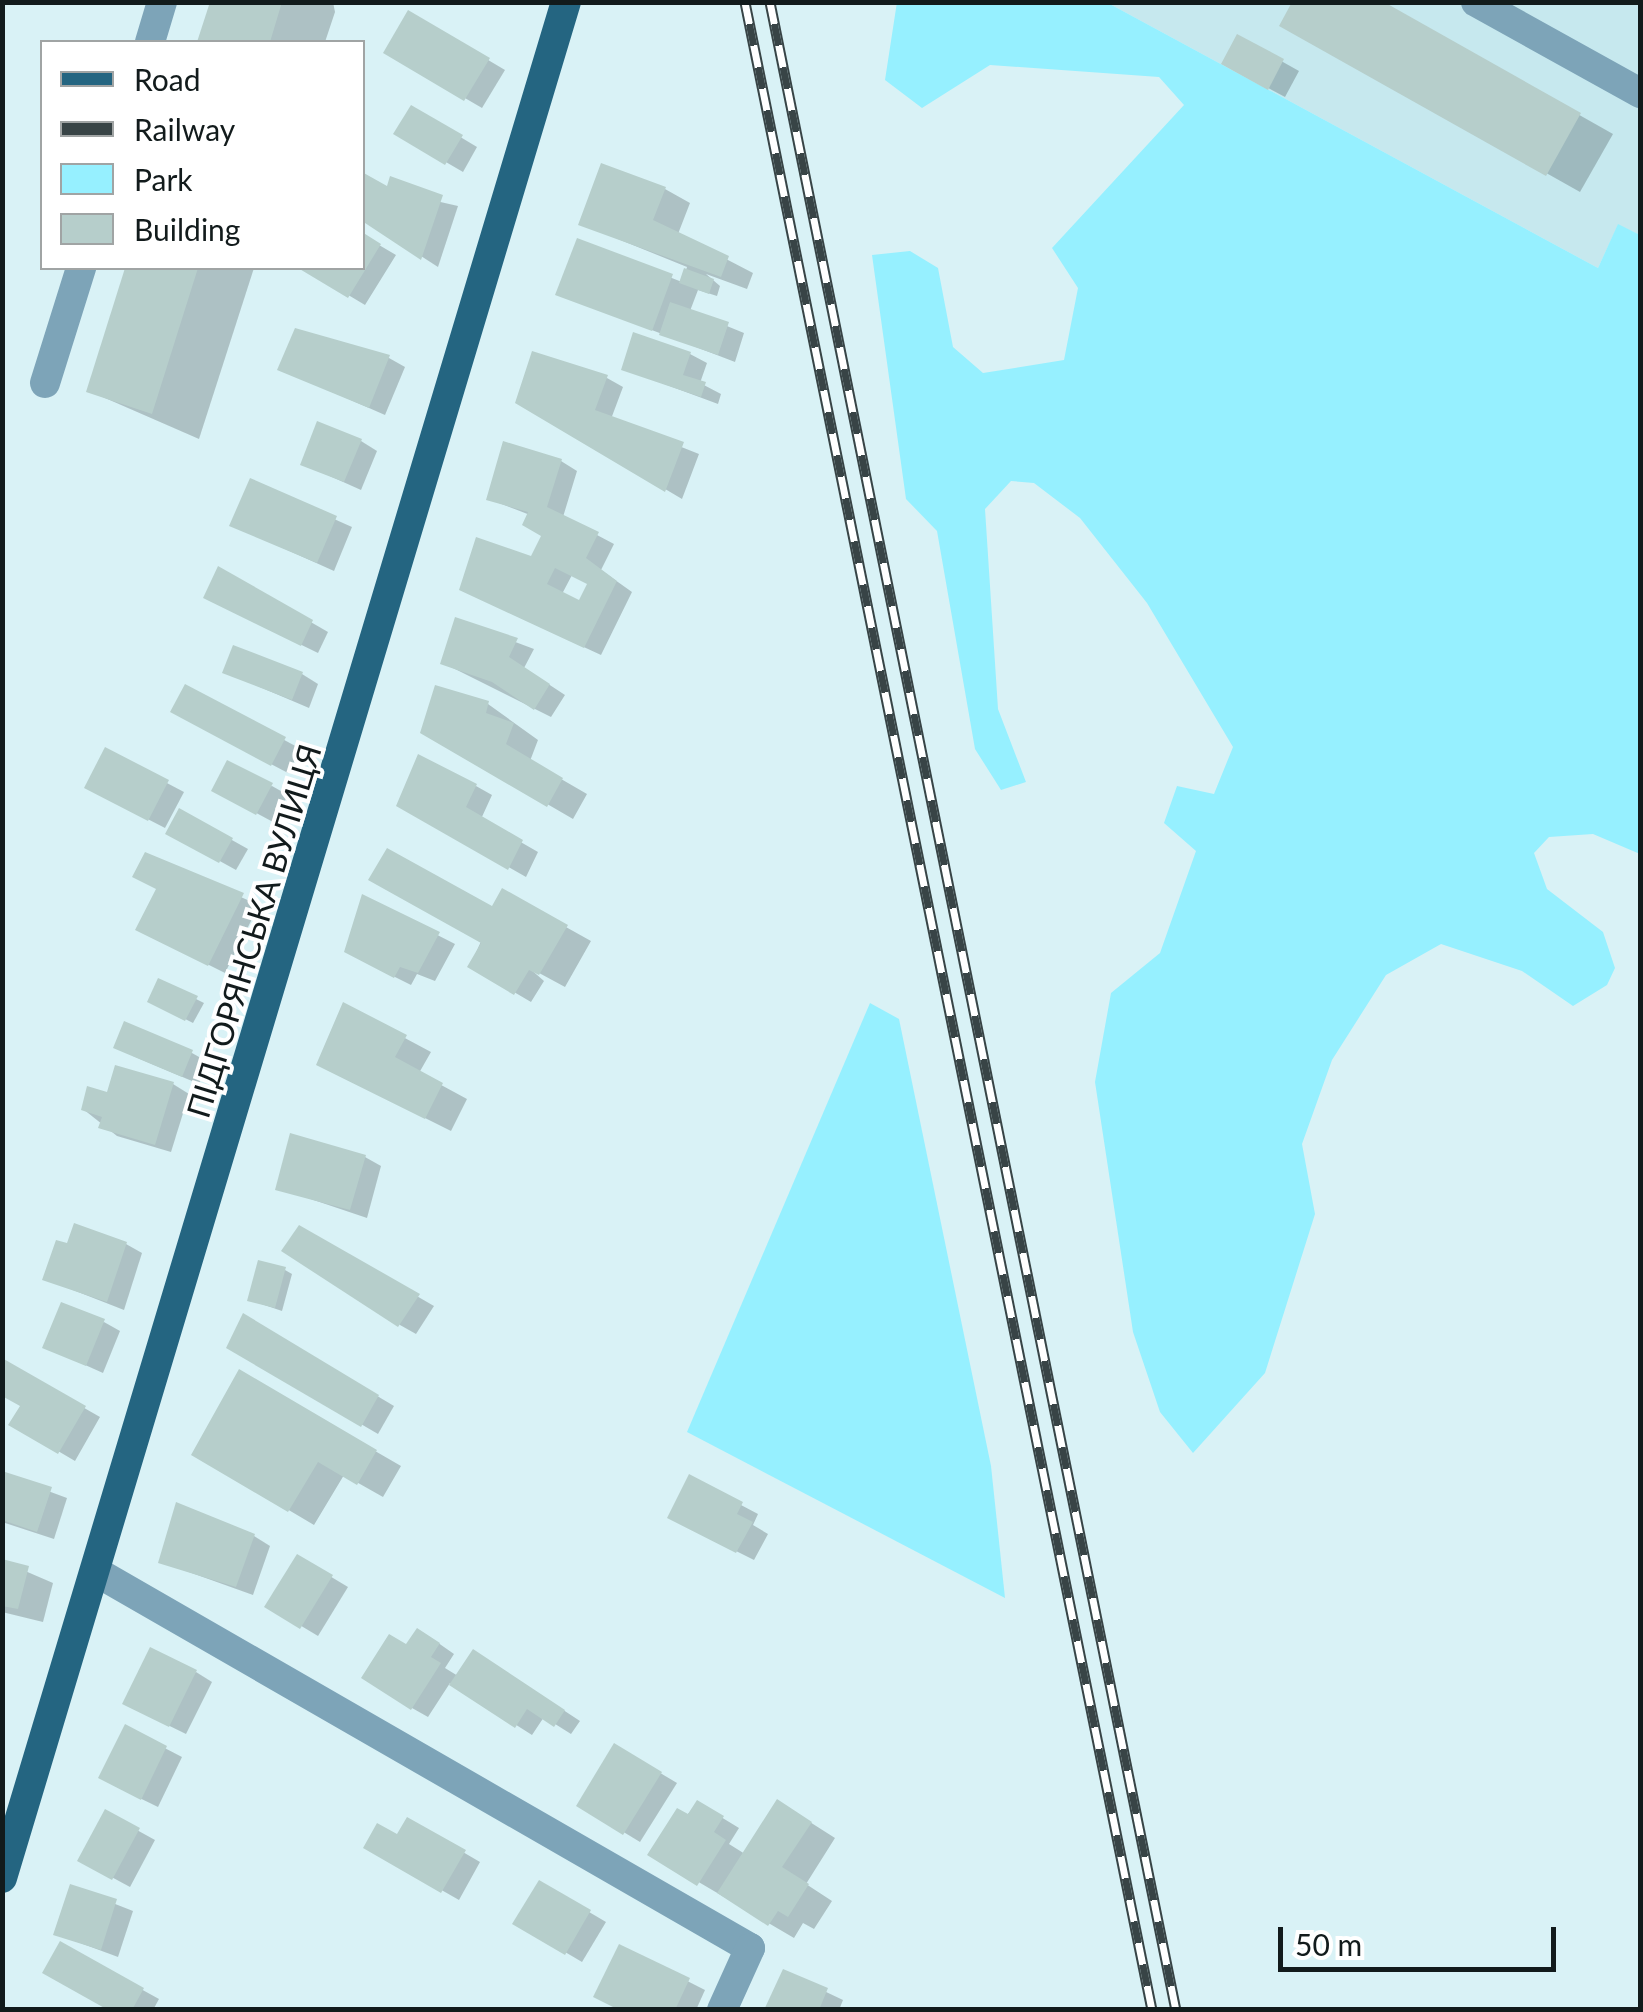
<!DOCTYPE html>
<meta charset="utf-8">
<style>
body{margin:0}
#map{position:relative;width:1643px;height:2012px;overflow:hidden;background:#d9f2f6;font-family:Lato,sans-serif}
div>[style]{position:absolute}
.built>*{inset:0;background:#c6e8ee}
.green>*{inset:0;background:#96f0ff}
.shadow>*{inset:0;background:#0003}
.building>*{inset:0;background:#b6cecb}
.minor>*{height:30px;margin:-15px;padding:0 15px;transform-origin:15px;border-radius:15px;background:#7da4b8}
.major>*{height:30px;margin:-15px;padding:0 15px;transform-origin:15px;border-radius:15px;background:#246581}
.rail>*{height:11px;margin-top:-5.5px;transform-origin:0;background:repeating-linear-gradient(90deg,#fff 0 22px,#384446 0 44px);box-sizing:border-box;border-block:2px solid #384446}
span{translate:-50% -50%;white-space:nowrap;text-align:center;line-height:1.15;-webkit-text-stroke:8px #fff;paint-order:stroke}
.street-label{font-size:32px;color:#121b1c}
.frame{position:absolute;inset:0;border:5px solid #121b1c;pointer-events:none}
.legend{position:absolute;left:40px;top:40px;width:325px;height:230px;box-sizing:border-box;background:#fff;border:2px solid #a0a4a4;margin:0;padding:12px 18px;list-style:none;font-size:30px;color:#121b1c}
.legend li{display:flex;align-items:center;gap:20px;height:50px}
.legend b{width:50px;border:2px solid #a0a4a4}
.scale{position:absolute;left:1278px;top:1927px;width:278px;height:45px;box-sizing:border-box;border:5px solid #121b1c;border-top:0;padding-left:12px;font-size:30px;line-height:35px;white-space:nowrap;color:#121b1c;-webkit-text-stroke:8px #fff;paint-order:stroke}
</style>
<div id="map">
<div class="built">
<i style="clip-path:polygon(1108px 3px,1640px 3px,1640px 235px,1618px 225px,1598px 268px)"></i>
</div>
<div class="green">
<i style="clip-path:polygon(897px 2px,1108px 3px,1598px 268px,1618px 224px,1640px 235px,1640px 854px,1593px 834px,1549px 837px,1534px 853px,1547px 889px,1603px 932px,1615px 968px,1607px 985px,1573px 1006px,1522px 971px,1441px 944px,1386px 975px,1332px 1060px,1302px 1144px,1315px 1214px,1265px 1373px,1193px 1453px,1160px 1412px,1133px 1332px,1095px 1082px,1111px 993px,1160px 953px,1196px 851px,1164px 823px,1177px 786px,1214px 794px,1233px 747px,1147px 603px,1080px 518px,1034px 483px,1011px 481px,985px 509px,998px 709px,1026px 782px,1001px 790px,975px 749px,937px 531px,906px 499px,872px 255px,910px 251px,938px 268px,953px 347px,983px 373px,1064px 360px,1078px 288px,1052px 248px,1184px 105px,1159px 77px,990px 65px,922px 108px,885px 80px)"></i>
<i style="clip-path:polygon(870px 1003px,899px 1019px,991px 1466px,1005px 1598px,687px 1432px)"></i>
</div>
<div class="shadow">
<i style="clip-path:polygon(212px 2px,333px 2px,335px 12px,325px 42px,199px 42px)"></i>
<i style="clip-path:polygon(1379px 2px,1613px 134px,1580px 192px,1283px 25px)"></i>
<i style="clip-path:polygon(409px 13px,505px 70px,482px 108px,386px 52px)"></i>
<i style="clip-path:polygon(1238px 37px,1299px 71px,1285px 97px,1240px 73px)"></i>
<i style="clip-path:polygon(412px 108px,477px 147px,463px 172px,396px 133px)"></i>
<i style="clip-path:polygon(665px 189px,690px 203px,678px 234px,753px 273px,747px 289px,706px 274px,720px 286px,717px 296px,698px 290px,690px 311px,744px 333px,735px 362px,558px 294px,578px 241px,682px 282px,687px 267px,581px 224px)"></i>
<i style="clip-path:polygon(388px 190px,458px 206px,438px 267px,362px 218px)"></i>
<i style="clip-path:polygon(362px 235px,396px 255px,365px 305px,303px 268px,362px 268px)"></i>
<i style="clip-path:polygon(128px 268px,254px 268px,199px 439px,89px 391px)"></i>
<i style="clip-path:polygon(690px 354px,707px 363px,700px 383px,721px 394px,718px 404px,624px 369px)"></i>
<i style="clip-path:polygon(389px 358px,405px 367px,385px 415px,280px 369px)"></i>
<i style="clip-path:polygon(607px 378px,623px 387px,611px 419px,699px 454px,682px 499px,518px 402px)"></i>
<i style="clip-path:polygon(361px 441px,377px 451px,361px 490px,303px 464px)"></i>
<i style="clip-path:polygon(evenodd,561px 461px,577px 471px,563px 517px,614px 544px,601px 570px,632px 592px,601px 655px,478px 598px,532px 559px,544px 535px,530px 515px,489px 499px,561px 461px,572px 575px,589px 584px,580px 603px,562px 594px,572px 575px)"></i>
<i style="clip-path:polygon(251px 482px,352px 527px,334px 571px,232px 525px)"></i>
<i style="clip-path:polygon(219px 569px,328px 632px,318px 653px,222px 606px)"></i>
<i style="clip-path:polygon(457px 620px,534px 649px,524px 668px,565px 695px,551px 717px,443px 663px)"></i>
<i style="clip-path:polygon(225px 672px,302px 674px,318px 684px,309px 708px)"></i>
<i style="clip-path:polygon(186px 687px,301px 749px,288px 773px,189px 721px)"></i>
<i style="clip-path:polygon(437px 688px,488px 704px,538px 740px,530px 761px,587px 794px,573px 819px,423px 732px)"></i>
<i style="clip-path:polygon(106px 751px,184px 792px,165px 828px,103px 796px)"></i>
<i style="clip-path:polygon(272px 786px,288px 795px,273px 822px,230px 799px)"></i>
<i style="clip-path:polygon(476px 786px,492px 795px,481px 819px,538px 852px,526px 877px,399px 805px)"></i>
<i style="clip-path:polygon(180px 811px,248px 849px,236px 870px,169px 833px)"></i>
<i style="clip-path:polygon(146px 855px,259px 905px,225px 973px,155px 938px,158px 889px)"></i>
<i style="clip-path:polygon(503px 892px,591px 941px,565px 987px,528px 967px,544px 981px,531px 1002px,470px 966px)"></i>
<i style="clip-path:polygon(363px 897px,455px 944px,435px 981px,417px 974px,411px 985px,363px 961px)"></i>
<i style="clip-path:polygon(196px 999px,204px 1003px,193px 1023px,150px 1001px)"></i>
<i style="clip-path:polygon(345px 1006px,431px 1052px,419px 1073px,467px 1099px,451px 1131px,345px 1078px)"></i>
<i style="clip-path:polygon(192px 1053px,208px 1062px,199px 1084px,133px 1056px)"></i>
<i style="clip-path:polygon(173px 1084px,189px 1094px,171px 1152px,117px 1136px,83px 1109px)"></i>
<i style="clip-path:polygon(365px 1157px,381px 1166px,367px 1218px,278px 1188px)"></i>
<i style="clip-path:polygon(299px 1228px,434px 1306px,416px 1334px,400px 1325px)"></i>
<i style="clip-path:polygon(126px 1244px,142px 1253px,124px 1310px,45px 1279px)"></i>
<i style="clip-path:polygon(285px 1270px,292px 1274px,282px 1311px,250px 1300px)"></i>
<i style="clip-path:polygon(245px 1317px,394px 1406px,378px 1434px,229px 1347px)"></i>
<i style="clip-path:polygon(104px 1322px,120px 1331px,103px 1373px,45px 1347px)"></i>
<i style="clip-path:polygon(2px 1361px,100px 1417px,75px 1461px,12px 1424px,23px 1405px)"></i>
<i style="clip-path:polygon(240px 1373px,401px 1466px,383px 1497px,344px 1475px,314px 1525px,194px 1454px)"></i>
<i style="clip-path:polygon(2px 1474px,67px 1498px,54px 1539px,2px 1522px)"></i>
<i style="clip-path:polygon(690px 1478px,758px 1514px,753px 1525px,768px 1534px,754px 1560px,686px 1526px)"></i>
<i style="clip-path:polygon(254px 1536px,270px 1546px,253px 1595px,161px 1562px)"></i>
<i style="clip-path:polygon(298px 1557px,348px 1587px,318px 1636px,268px 1606px)"></i>
<i style="clip-path:polygon(2px 1561px,53px 1583px,43px 1622px,2px 1612px)"></i>
<i style="clip-path:polygon(434px 1640px,454px 1654px,445px 1668px,458px 1676px,490px 1662px,580px 1721px,571px 1734px,544px 1717px,532px 1735px,450px 1683px,428px 1717px,412px 1708px,407px 1647px)"></i>
<i style="clip-path:polygon(196px 1672px,212px 1682px,186px 1734px,141px 1712px)"></i>
<i style="clip-path:polygon(126px 1728px,182px 1757px,158px 1807px,117px 1787px)"></i>
<i style="clip-path:polygon(615px 1746px,677px 1783px,640px 1842px,579px 1805px)"></i>
<i style="clip-path:polygon(698px 1803px,739px 1828px,729px 1844px,745px 1854px,802px 1817px,835px 1838px,806px 1884px,832px 1901px,814px 1929px,803px 1923px,794px 1938px,651px 1854px)"></i>
<i style="clip-path:polygon(106px 1813px,155px 1840px,130px 1887px,80px 1860px)"></i>
<i style="clip-path:polygon(408px 1820px,480px 1862px,459px 1900px,366px 1847px,398px 1838px)"></i>
<i style="clip-path:polygon(540px 1883px,606px 1922px,582px 1962px,516px 1923px)"></i>
<i style="clip-path:polygon(72px 1887px,133px 1911px,118px 1957px,56px 1934px)"></i>
<i style="clip-path:polygon(61px 1945px,159px 1999px,153px 2010px,112px 2010px)"></i>
<i style="clip-path:polygon(620px 1947px,705px 1990px,696px 2010px,622px 2010px)"></i>
<i style="clip-path:polygon(784px 1972px,843px 2000px,839px 2010px,767px 2010px)"></i>
</div>
<div class="building">
<i style="clip-path:polygon(210px 2px,282px 2px,270px 42px,197px 42px)"></i>
<i style="clip-path:polygon(1292px 2px,1384px 2px,1581px 113px,1546px 176px,1279px 26px)"></i>
<i style="clip-path:polygon(408px 10px,490px 58px,464px 101px,383px 53px)"></i>
<i style="clip-path:polygon(1237px 34px,1284px 59px,1268px 90px,1221px 64px)"></i>
<i style="clip-path:polygon(411px 105px,463px 135px,445px 165px,393px 134px)"></i>
<i style="clip-path:polygon(601px 163px,666px 187px,653px 220px,729px 256px,721px 277px,578px 225px)"></i>
<i style="clip-path:polygon(362px 172px,387px 186px,390px 176px,443px 195px,421px 260px,362px 221px)"></i>
<i style="clip-path:polygon(362px 232px,381px 244px,348px 298px,298px 268px,362px 268px)"></i>
<i style="clip-path:polygon(577px 238px,673px 274px,652px 331px,555px 295px)"></i>
<i style="clip-path:polygon(125px 268px,198px 268px,152px 414px,86px 392px)"></i>
<i style="clip-path:polygon(684px 268px,714px 279px,709px 294px,679px 283px)"></i>
<i style="clip-path:polygon(670px 302px,729px 322px,718px 355px,659px 335px)"></i>
<i style="clip-path:polygon(295px 328px,390px 355px,369px 408px,277px 370px)"></i>
<i style="clip-path:polygon(633px 332px,691px 352px,683px 375px,706px 382px,701px 397px,621px 370px)"></i>
<i style="clip-path:polygon(532px 351px,608px 375px,595px 410px,684px 442px,665px 492px,515px 403px)"></i>
<i style="clip-path:polygon(317px 421px,362px 439px,344px 482px,300px 465px)"></i>
<i style="clip-path:polygon(evenodd,503px 441px,562px 459px,547px 507px,599px 532px,586px 558px,617px 581px,584px 648px,459px 590px,476px 537px,531px 556px,541px 536px,522px 525px,528px 512px,486px 500px,503px 441px,555px 568px,587px 584px,579px 600px,547px 584px,555px 568px)"></i>
<i style="clip-path:polygon(250px 478px,337px 516px,317px 563px,229px 526px)"></i>
<i style="clip-path:polygon(218px 566px,313px 620px,301px 646px,203px 598px)"></i>
<i style="clip-path:polygon(455px 617px,518px 638px,509px 657px,550px 684px,534px 710px,492px 682px,440px 664px)"></i>
<i style="clip-path:polygon(233px 645px,303px 672px,292px 700px,222px 673px)"></i>
<i style="clip-path:polygon(185px 684px,286px 737px,271px 766px,170px 712px)"></i>
<i style="clip-path:polygon(435px 685px,489px 701px,486px 713px,514px 723px,506px 744px,563px 778px,547px 807px,420px 733px)"></i>
<i style="clip-path:polygon(105px 747px,169px 780px,148px 821px,84px 788px)"></i>
<i style="clip-path:polygon(418px 754px,477px 784px,466px 807px,523px 840px,508px 870px,396px 806px)"></i>
<i style="clip-path:polygon(227px 760px,273px 783px,256px 815px,211px 791px)"></i>
<i style="clip-path:polygon(179px 808px,233px 838px,219px 863px,165px 834px)"></i>
<i style="clip-path:polygon(387px 848px,492px 906px,502px 888px,568px 925px,539px 975px,529px 970px,514px 995px,467px 967px,481px 943px,368px 880px)"></i>
<i style="clip-path:polygon(145px 852px,244px 893px,208px 966px,135px 930px,156px 889px,132px 877px)"></i>
<i style="clip-path:polygon(362px 894px,440px 932px,418px 973px,400px 967px,394px 978px,344px 952px)"></i>
<i style="clip-path:polygon(158px 978px,198px 996px,185px 1021px,147px 1002px)"></i>
<i style="clip-path:polygon(343px 1002px,407px 1035px,395px 1057px,443px 1083px,425px 1119px,316px 1065px)"></i>
<i style="clip-path:polygon(124px 1021px,193px 1050px,182px 1077px,113px 1048px)"></i>
<i style="clip-path:polygon(115px 1065px,174px 1082px,155px 1145px,98px 1128px,102px 1117px,81px 1110px,87px 1086px,107px 1092px)"></i>
<i style="clip-path:polygon(290px 1133px,366px 1155px,350px 1210px,275px 1190px)"></i>
<i style="clip-path:polygon(74px 1223px,127px 1242px,107px 1302px,42px 1280px,56px 1240px,67px 1243px)"></i>
<i style="clip-path:polygon(299px 1225px,420px 1294px,398px 1327px,281px 1251px)"></i>
<i style="clip-path:polygon(258px 1260px,286px 1267px,275px 1308px,247px 1301px)"></i>
<i style="clip-path:polygon(61px 1302px,105px 1319px,86px 1366px,42px 1348px)"></i>
<i style="clip-path:polygon(243px 1313px,379px 1395px,361px 1427px,226px 1348px)"></i>
<i style="clip-path:polygon(2px 1358px,86px 1406px,58px 1454px,8px 1425px,20px 1406px,2px 1396px)"></i>
<i style="clip-path:polygon(239px 1369px,377px 1450px,357px 1485px,318px 1462px,288px 1512px,191px 1455px)"></i>
<i style="clip-path:polygon(2px 1471px,52px 1487px,37px 1532px,2px 1520px)"></i>
<i style="clip-path:polygon(689px 1474px,743px 1502px,737px 1514px,753px 1522px,736px 1553px,667px 1518px)"></i>
<i style="clip-path:polygon(176px 1502px,255px 1534px,236px 1587px,158px 1563px)"></i>
<i style="clip-path:polygon(297px 1554px,333px 1575px,300px 1629px,264px 1607px)"></i>
<i style="clip-path:polygon(2px 1559px,29px 1566px,18px 1609px,2px 1606px)"></i>
<i style="clip-path:polygon(417px 1628px,440px 1643px,431px 1657px,441px 1663px,411px 1710px,361px 1678px,389px 1634px,406px 1644px)"></i>
<i style="clip-path:polygon(150px 1647px,197px 1670px,169px 1727px,122px 1704px)"></i>
<i style="clip-path:polygon(473px 1649px,565px 1710px,554px 1727px,527px 1709px,515px 1728px,449px 1685px)"></i>
<i style="clip-path:polygon(125px 1724px,167px 1746px,141px 1800px,98px 1778px)"></i>
<i style="clip-path:polygon(614px 1743px,662px 1772px,623px 1835px,576px 1806px)"></i>
<i style="clip-path:polygon(777px 1799px,812px 1822px,782px 1867px,809px 1884px,788px 1917px,778px 1911px,768px 1926px,717px 1893px)"></i>
<i style="clip-path:polygon(697px 1800px,724px 1816px,714px 1832px,726px 1840px,697px 1886px,647px 1855px,677px 1808px,688px 1814px)"></i>
<i style="clip-path:polygon(105px 1809px,140px 1828px,112px 1880px,77px 1861px)"></i>
<i style="clip-path:polygon(407px 1817px,466px 1850px,441px 1893px,363px 1848px,377px 1823px,397px 1834px)"></i>
<i style="clip-path:polygon(539px 1880px,591px 1910px,565px 1955px,512px 1924px)"></i>
<i style="clip-path:polygon(70px 1884px,117px 1899px,101px 1950px,53px 1935px)"></i>
<i style="clip-path:polygon(60px 1941px,144px 1988px,132px 2010px,108px 2010px,42px 1973px)"></i>
<i style="clip-path:polygon(619px 1944px,690px 1978px,675px 2010px,619px 2010px,593px 1997px)"></i>
<i style="clip-path:polygon(783px 1969px,828px 1988px,819px 2010px,764px 2010px)"></i>
</div>
<div class="minor">
<i style="left:1476px;top:2px;width:188px;rotate:29deg"></i>
<i style="left:150px;top:42px;width:42px;rotate:-73.3deg"></i>
<i style="left:45px;top:383px;width:121px;rotate:-72.6deg"></i>
<i style="left:100px;top:1574px;width:750px;rotate:29.92deg"></i>
<i style="left:750px;top:1948px;width:68px;rotate:114.3deg"></i>
</div>
<div class="major">
<i style="left:2px;top:1878px;width:1959px;rotate:-73.27deg"></i>
</div>
<div class="rail">
<i style="left:745px;top:2px;width:2049px;rotate:78.54deg"></i>
<i style="left:770px;top:2px;width:2049px;rotate:78.57deg"></i>
</div>
<div class="street-label">
<span style="left:254px;top:931px;rotate:-73deg">ПІДГОРЯНСЬКА ВУЛИЦЯ</span>
</div>
<div class="frame"></div>
<ul class="legend">
<li><b style="height:12px;background:#246581"></b>Road</li>
<li><b style="height:12px;background:#384446"></b>Railway</li>
<li><b style="height:28px;background:#96f0ff"></b>Park</li>
<li><b style="height:28px;background:#b6cecb"></b>Building</li>
</ul>
<div class="scale">50 m</div>
</div>
